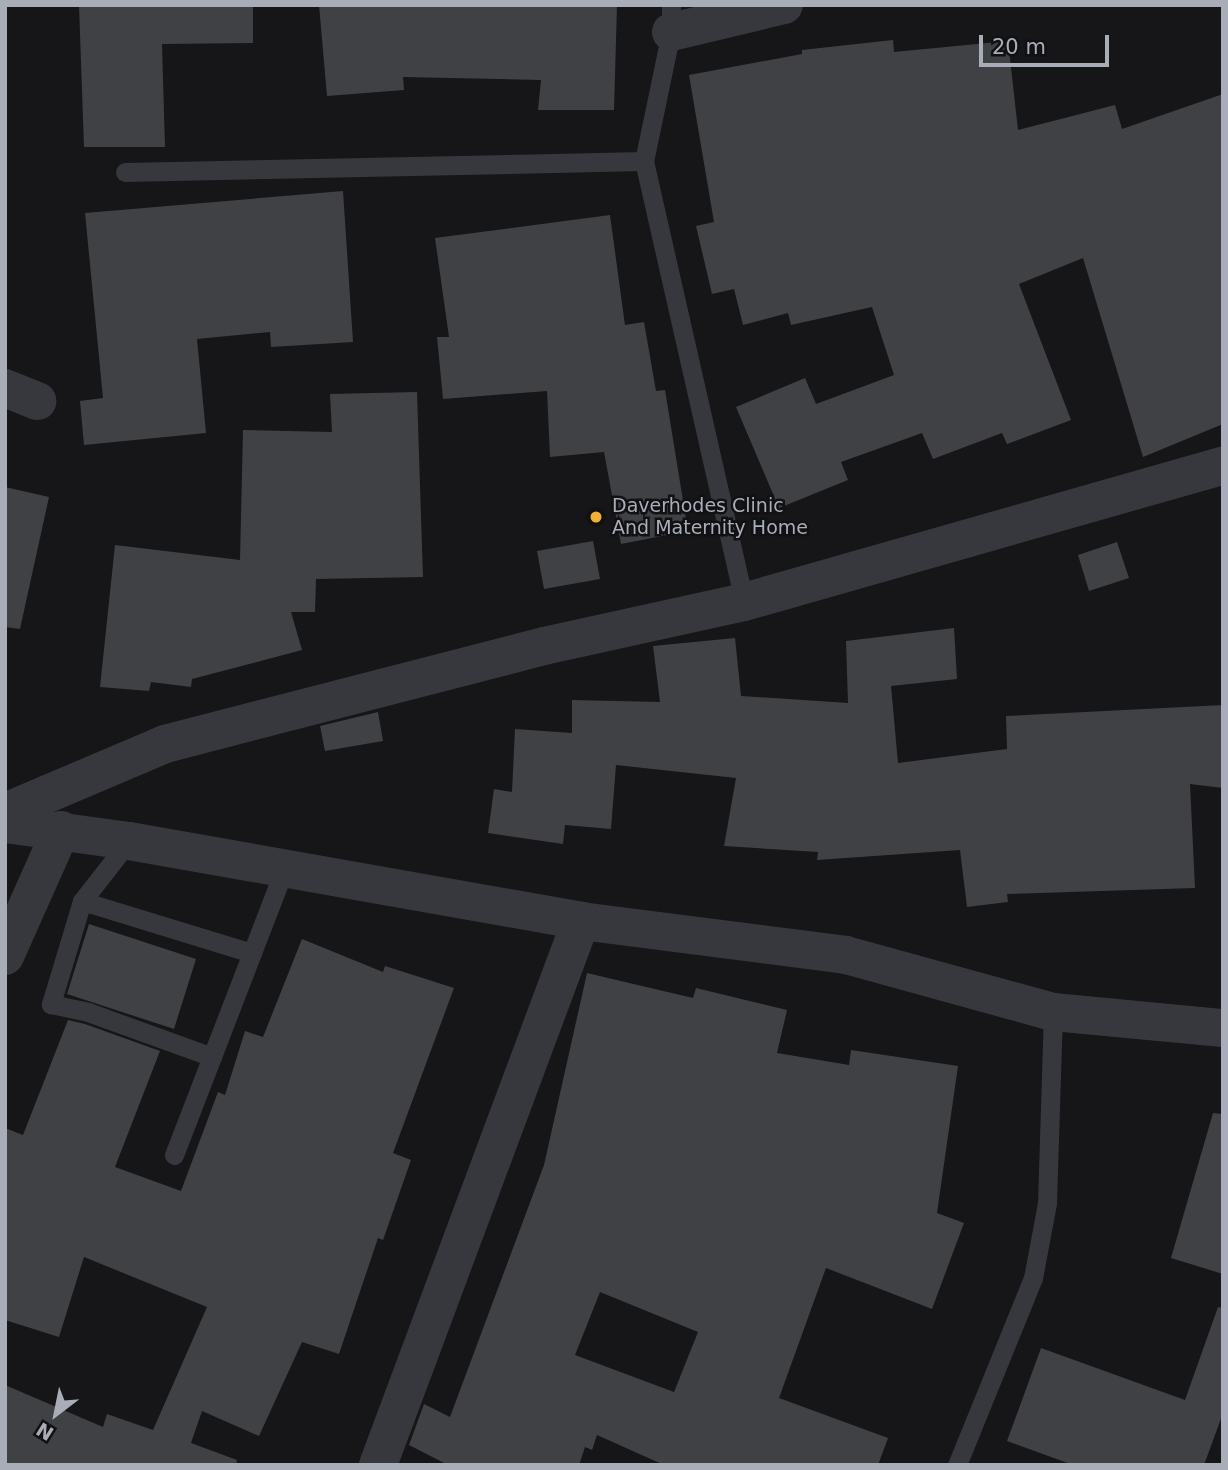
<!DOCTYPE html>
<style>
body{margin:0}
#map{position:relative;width:1228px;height:1470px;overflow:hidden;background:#161618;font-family:"DejaVu Sans",sans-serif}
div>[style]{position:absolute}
.building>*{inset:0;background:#404145}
.lane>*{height:19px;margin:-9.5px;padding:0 9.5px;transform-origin:9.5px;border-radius:9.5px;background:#37383d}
.street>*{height:38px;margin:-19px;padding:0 19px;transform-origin:19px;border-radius:19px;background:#37383d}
.dots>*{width:19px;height:19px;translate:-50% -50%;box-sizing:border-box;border:4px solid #111113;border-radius:50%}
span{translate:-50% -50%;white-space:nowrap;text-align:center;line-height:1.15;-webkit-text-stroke:5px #111113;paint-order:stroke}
.poi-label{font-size:19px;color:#a8adb8}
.left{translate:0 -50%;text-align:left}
.frame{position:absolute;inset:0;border:7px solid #a8adb8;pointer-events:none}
.north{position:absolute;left:21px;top:1379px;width:70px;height:70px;-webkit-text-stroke:5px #111113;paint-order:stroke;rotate:212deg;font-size:19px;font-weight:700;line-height:28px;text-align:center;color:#a8adb8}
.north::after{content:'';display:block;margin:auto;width:24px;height:32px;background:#a8adb8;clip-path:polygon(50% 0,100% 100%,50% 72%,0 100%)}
.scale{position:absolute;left:979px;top:35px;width:130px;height:32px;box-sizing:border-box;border:4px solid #a8adb8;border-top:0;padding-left:9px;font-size:21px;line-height:24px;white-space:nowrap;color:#a8adb8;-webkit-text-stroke:5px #111113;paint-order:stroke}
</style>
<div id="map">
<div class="building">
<i style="clip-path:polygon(79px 5px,253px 5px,253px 43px,162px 44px,165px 147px,84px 147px)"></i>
<i style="clip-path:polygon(319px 5px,617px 5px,614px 110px,538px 110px,541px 80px,403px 77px,404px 90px,327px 96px)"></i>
<i style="clip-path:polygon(893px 40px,894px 52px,1008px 41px,1018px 130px,1115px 105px,1122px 129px,1223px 94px,1223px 424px,1143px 457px,1083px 258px,1019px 284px,1071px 420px,1007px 444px,1002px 433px,933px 459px,922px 433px,841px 462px,848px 480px,779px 508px,736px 407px,805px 378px,816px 404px,894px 375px,872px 307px,791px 325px,788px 313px,743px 325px,734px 289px,712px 294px,696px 226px,714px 222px,689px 75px,802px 54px,802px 50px)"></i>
<i style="clip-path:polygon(343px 191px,353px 342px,271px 347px,270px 332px,197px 339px,206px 433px,84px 445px,80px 401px,103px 398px,85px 213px)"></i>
<i style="clip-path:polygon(610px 215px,625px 325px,644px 322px,656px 391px,665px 390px,688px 531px,621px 544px,604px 452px,550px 457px,547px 391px,443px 399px,437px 337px,449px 337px,435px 238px)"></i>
<i style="clip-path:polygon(417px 392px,423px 577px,316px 579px,315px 612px,291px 612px,302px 650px,192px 679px,191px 687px,151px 682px,149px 691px,100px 687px,115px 545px,240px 560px,243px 430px,332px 432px,330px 394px)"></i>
<i style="clip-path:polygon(5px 487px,49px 497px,20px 629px,5px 627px)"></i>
<i style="clip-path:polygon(593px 541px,600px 579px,544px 589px,537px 551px)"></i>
<i style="clip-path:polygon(1117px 542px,1129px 578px,1089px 591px,1078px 555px)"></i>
<i style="clip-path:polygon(954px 628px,957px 679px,891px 686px,898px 763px,1007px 749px,1006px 716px,1223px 705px,1223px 788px,1190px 784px,1195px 888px,1007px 894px,1008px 902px,967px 907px,960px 850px,817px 860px,818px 852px,724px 846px,736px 778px,616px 765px,611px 829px,565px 825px,563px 844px,488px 833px,494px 789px,512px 792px,515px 729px,572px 733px,572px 700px,660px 702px,653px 646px,735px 638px,741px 696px,848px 703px,846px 641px)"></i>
<i style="clip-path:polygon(378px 712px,383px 741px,325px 751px,320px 726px)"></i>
<i style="clip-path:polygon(89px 924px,196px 959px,174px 1029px,67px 994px)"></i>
<i style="clip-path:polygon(302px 939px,383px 972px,385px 966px,454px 988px,393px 1153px,411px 1160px,383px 1240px,378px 1238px,339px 1354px,302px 1342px,259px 1436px,202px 1411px,191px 1443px,237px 1460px,236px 1465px,5px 1465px,5px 1385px,103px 1427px,107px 1414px,153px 1430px,207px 1307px,84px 1257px,59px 1337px,5px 1320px,5px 1128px,23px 1135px,68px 1020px,85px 1024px,160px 1051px,115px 1167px,181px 1191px,218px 1092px,225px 1095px,245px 1031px,263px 1037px)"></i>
<i style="clip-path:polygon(evenodd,587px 973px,693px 998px,696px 988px,787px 1010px,777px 1053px,849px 1065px,851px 1050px,958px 1066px,937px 1213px,964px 1223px,932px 1309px,826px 1268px,779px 1398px,888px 1438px,878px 1465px,664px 1465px,597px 1435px,592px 1450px,585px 1447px,579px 1465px,448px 1465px,409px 1445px,424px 1404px,450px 1417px,544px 1165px,587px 973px,600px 1292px,698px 1332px,674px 1392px,575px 1355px,600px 1292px)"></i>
<i style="clip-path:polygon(1213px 1113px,1223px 1114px,1223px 1274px,1171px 1258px)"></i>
<i style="clip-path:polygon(1218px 1307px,1223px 1308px,1223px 1413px,1204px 1465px,1073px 1465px,1007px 1441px,1041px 1348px,1185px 1400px)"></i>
</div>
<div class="lane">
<i style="left:671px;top:5px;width:27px;rotate:90deg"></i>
<i style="left:671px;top:32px;width:132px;rotate:101.8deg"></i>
<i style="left:644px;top:161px;width:452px;rotate:77.2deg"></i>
<i style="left:125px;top:172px;width:519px;rotate:-1.21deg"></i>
<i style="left:129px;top:841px;width:76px;rotate:128.1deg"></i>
<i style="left:82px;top:901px;width:108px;rotate:106.8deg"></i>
<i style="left:51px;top:1004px;width:38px;rotate:12deg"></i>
<i style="left:88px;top:1012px;width:132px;rotate:19.9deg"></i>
<i style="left:82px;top:901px;width:178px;rotate:17deg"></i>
<i style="left:174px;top:1155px;width:308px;rotate:-68.9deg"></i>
<i style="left:957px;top:1465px;width:202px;rotate:-67.9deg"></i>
<i style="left:1033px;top:1278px;width:76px;rotate:-79.4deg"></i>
<i style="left:1047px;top:1203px;width:191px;rotate:-88.2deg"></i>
</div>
<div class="street">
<i style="left:671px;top:32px;width:116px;rotate:-13.4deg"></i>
<i style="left:5px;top:388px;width:35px;rotate:22deg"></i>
<i style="left:5px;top:812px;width:174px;rotate:-23deg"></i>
<i style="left:165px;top:744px;width:391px;rotate:-14.5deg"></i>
<i style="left:544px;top:646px;width:205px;rotate:-12.4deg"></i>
<i style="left:744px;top:602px;width:498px;rotate:-15.9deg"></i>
<i style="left:5px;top:824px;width:125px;rotate:7.8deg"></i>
<i style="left:129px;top:841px;width:459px;rotate:10deg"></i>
<i style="left:581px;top:921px;width:267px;rotate:7.3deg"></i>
<i style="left:846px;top:955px;width:215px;rotate:15.4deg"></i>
<i style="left:1053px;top:1012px;width:171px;rotate:5.4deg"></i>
<i style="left:5px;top:956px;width:138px;rotate:-66deg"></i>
<i style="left:378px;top:1465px;width:581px;rotate:-69.54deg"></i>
</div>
<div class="dots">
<i style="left:596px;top:517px;background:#f2b134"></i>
</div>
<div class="poi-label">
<span class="left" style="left:612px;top:517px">Daverhodes Clinic<br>And Maternity Home</span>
</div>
<div class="frame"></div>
<div class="north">N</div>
<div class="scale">20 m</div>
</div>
